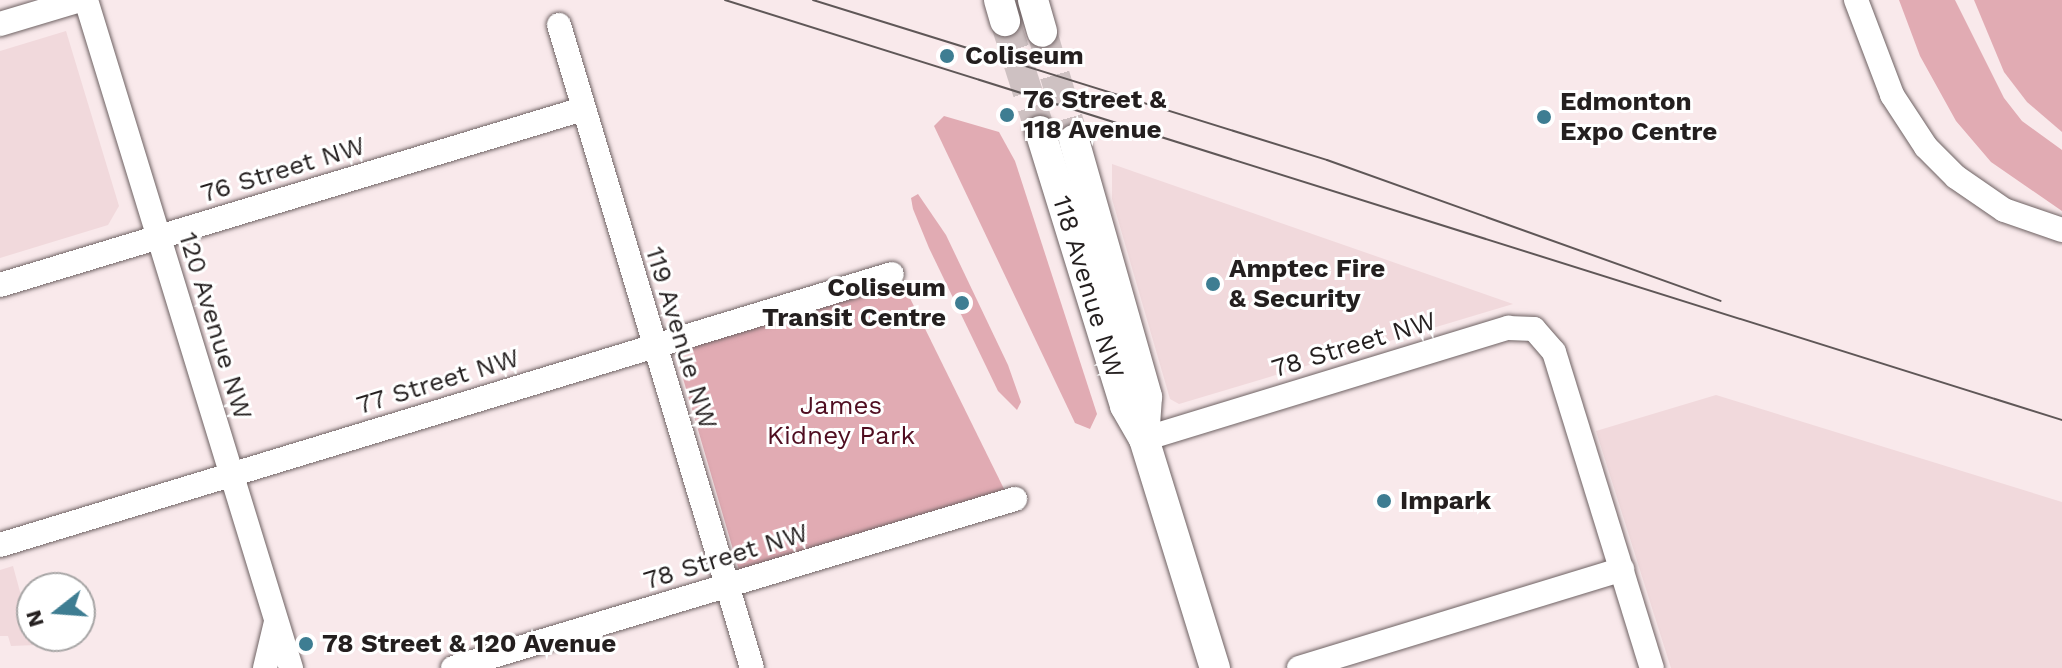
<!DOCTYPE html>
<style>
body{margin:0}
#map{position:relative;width:2062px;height:668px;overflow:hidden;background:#f9e9eb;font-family:"Work Sans",sans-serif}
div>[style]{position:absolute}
.built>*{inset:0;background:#f1d9dc}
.green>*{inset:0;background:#e1abb3}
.major-tunnel>*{height:30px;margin-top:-15px;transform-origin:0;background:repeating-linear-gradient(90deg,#cec1c2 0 30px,transparent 0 45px)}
.roads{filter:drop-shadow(0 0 2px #6e6263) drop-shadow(0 0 2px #6e6263)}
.minor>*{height:24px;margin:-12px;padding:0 12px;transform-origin:12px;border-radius:12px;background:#fff}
.major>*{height:30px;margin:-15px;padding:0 15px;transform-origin:15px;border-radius:15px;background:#fff}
.tram>*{height:2px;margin:-1px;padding:0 1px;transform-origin:1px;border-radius:1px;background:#5f5757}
.dots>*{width:22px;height:22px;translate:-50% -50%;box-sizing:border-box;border:4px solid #fff;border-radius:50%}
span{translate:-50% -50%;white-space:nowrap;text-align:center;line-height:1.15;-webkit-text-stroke:6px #fff;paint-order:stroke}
.poi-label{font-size:26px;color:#241f1f;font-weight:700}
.left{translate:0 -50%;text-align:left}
.right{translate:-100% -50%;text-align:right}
.street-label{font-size:26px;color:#241f1f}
.park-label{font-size:26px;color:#4f0d20}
.north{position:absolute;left:16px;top:572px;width:80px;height:80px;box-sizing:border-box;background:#fff;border:2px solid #a7a5a5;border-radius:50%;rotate:253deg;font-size:22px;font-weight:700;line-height:32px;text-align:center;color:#241f1f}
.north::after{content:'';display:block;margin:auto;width:28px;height:36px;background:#3e7d92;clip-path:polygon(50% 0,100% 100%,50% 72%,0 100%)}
</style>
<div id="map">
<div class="built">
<i style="clip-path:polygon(66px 31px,119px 206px,108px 225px,0 258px,0 51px)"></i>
<i style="clip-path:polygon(1112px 164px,1513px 304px,1179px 404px,1170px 399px,1112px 199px)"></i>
<i style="clip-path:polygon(1716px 395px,2062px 502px,2062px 668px,1671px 668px,1596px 431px)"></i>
<i style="clip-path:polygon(13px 566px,32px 636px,37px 645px,11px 646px,8px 636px,0 636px,0 570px)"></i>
</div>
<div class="green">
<i style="clip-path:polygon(1899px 0,1955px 0,2004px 98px,2022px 121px,2062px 150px,2062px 211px,1991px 162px,1956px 121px,1920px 56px)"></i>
<i style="clip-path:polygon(1974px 0,2062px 0,2062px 132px,2027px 102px,2004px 72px)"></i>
<i style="clip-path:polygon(944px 116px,999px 132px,1015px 161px,1097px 414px,1090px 429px,1075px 423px,934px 126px)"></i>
<i style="clip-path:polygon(918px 194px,946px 235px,1008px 365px,1021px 402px,1017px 410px,998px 391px,929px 248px,913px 209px,911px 198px)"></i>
<i style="clip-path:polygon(903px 284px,1005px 491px,739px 570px,675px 351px)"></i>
</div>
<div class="major-tunnel">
<i style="left:1005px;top:21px;width:115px;rotate:72.3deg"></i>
<i style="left:1042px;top:32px;width:113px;rotate:73.5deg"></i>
</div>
<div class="roads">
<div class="minor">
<i style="left:86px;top:0;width:699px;rotate:72.94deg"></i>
<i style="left:1856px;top:0;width:102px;rotate:69.2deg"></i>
<i style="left:1892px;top:95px;width:62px;rotate:56.8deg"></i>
<i style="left:1926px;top:147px;width:42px;rotate:45deg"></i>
<i style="left:1956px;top:177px;width:58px;rotate:34.5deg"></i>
<i style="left:2004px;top:210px;width:61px;rotate:19deg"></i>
<i style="left:0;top:24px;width:84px;rotate:-16.7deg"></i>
<i style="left:559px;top:25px;width:671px;rotate:73.29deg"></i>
<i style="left:0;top:285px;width:609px;rotate:-16.8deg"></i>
<i style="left:1144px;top:439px;width:381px;rotate:-17deg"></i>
<i style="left:1508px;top:328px;width:26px;rotate:2deg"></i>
<i style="left:1534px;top:329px;width:30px;rotate:49deg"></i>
<i style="left:1554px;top:352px;width:331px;rotate:72.8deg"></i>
<i style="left:0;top:545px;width:932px;rotate:-16.9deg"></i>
<i style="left:265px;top:668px;width:47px;rotate:-76.6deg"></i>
<i style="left:453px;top:668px;width:587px;rotate:-16.74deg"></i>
<i style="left:1299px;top:668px;width:338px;rotate:-17deg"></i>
</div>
<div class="major">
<i style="left:999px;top:0;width:22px;rotate:74deg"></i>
<i style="left:1033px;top:0;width:33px;rotate:74deg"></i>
<i style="left:1040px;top:131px;width:288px;rotate:72.8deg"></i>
<i style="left:1125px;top:406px;width:38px;rotate:60deg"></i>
<i style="left:1144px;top:439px;width:240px;rotate:72.8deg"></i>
<i style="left:1074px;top:140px;width:267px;rotate:74.1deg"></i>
<i style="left:1147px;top:397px;width:42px;rotate:94.1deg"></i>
</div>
</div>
<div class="tram">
<i style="left:725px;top:0;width:1401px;rotate:17.44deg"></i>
<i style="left:813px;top:0;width:538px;rotate:17.29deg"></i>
<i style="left:1327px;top:160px;width:418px;rotate:19.7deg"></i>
</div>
<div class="dots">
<i style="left:947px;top:56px;background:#3e7d92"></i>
<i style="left:1007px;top:115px;background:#3e7d92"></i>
<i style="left:1544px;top:117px;background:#3e7d92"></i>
<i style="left:1213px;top:284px;background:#3e7d92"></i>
<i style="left:962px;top:303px;background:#3e7d92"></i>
<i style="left:1384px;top:501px;background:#3e7d92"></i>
<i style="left:306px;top:644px;background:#3e7d92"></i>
</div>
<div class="poi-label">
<span class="left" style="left:965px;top:56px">Coliseum</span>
<span class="left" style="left:1023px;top:115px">76 Street &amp;<br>118 Avenue</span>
<span class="left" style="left:1560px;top:117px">Edmonton<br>Expo Centre</span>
<span class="left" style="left:1229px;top:284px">Amptec Fire<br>&amp; Security</span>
<span class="right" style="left:946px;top:303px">Coliseum<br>Transit Centre</span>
<span class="left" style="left:1400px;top:501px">Impark</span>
<span class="left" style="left:322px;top:644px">78 Street &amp; 120 Avenue</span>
</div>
<div class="street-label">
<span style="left:283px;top:170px;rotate:-17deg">76 Street NW</span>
<span style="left:1088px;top:287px;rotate:73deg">118 Avenue NW</span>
<span style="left:215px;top:326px;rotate:73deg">120 Avenue NW</span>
<span style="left:681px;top:338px;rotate:73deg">119 Avenue NW</span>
<span style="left:1354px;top:345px;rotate:-17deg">78 Street NW</span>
<span style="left:438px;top:382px;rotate:-17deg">77 Street NW</span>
<span style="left:726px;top:557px;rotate:-17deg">78 Street NW</span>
</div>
<div class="park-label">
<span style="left:841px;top:421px">James<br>Kidney Park</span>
</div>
<div class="north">N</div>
</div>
